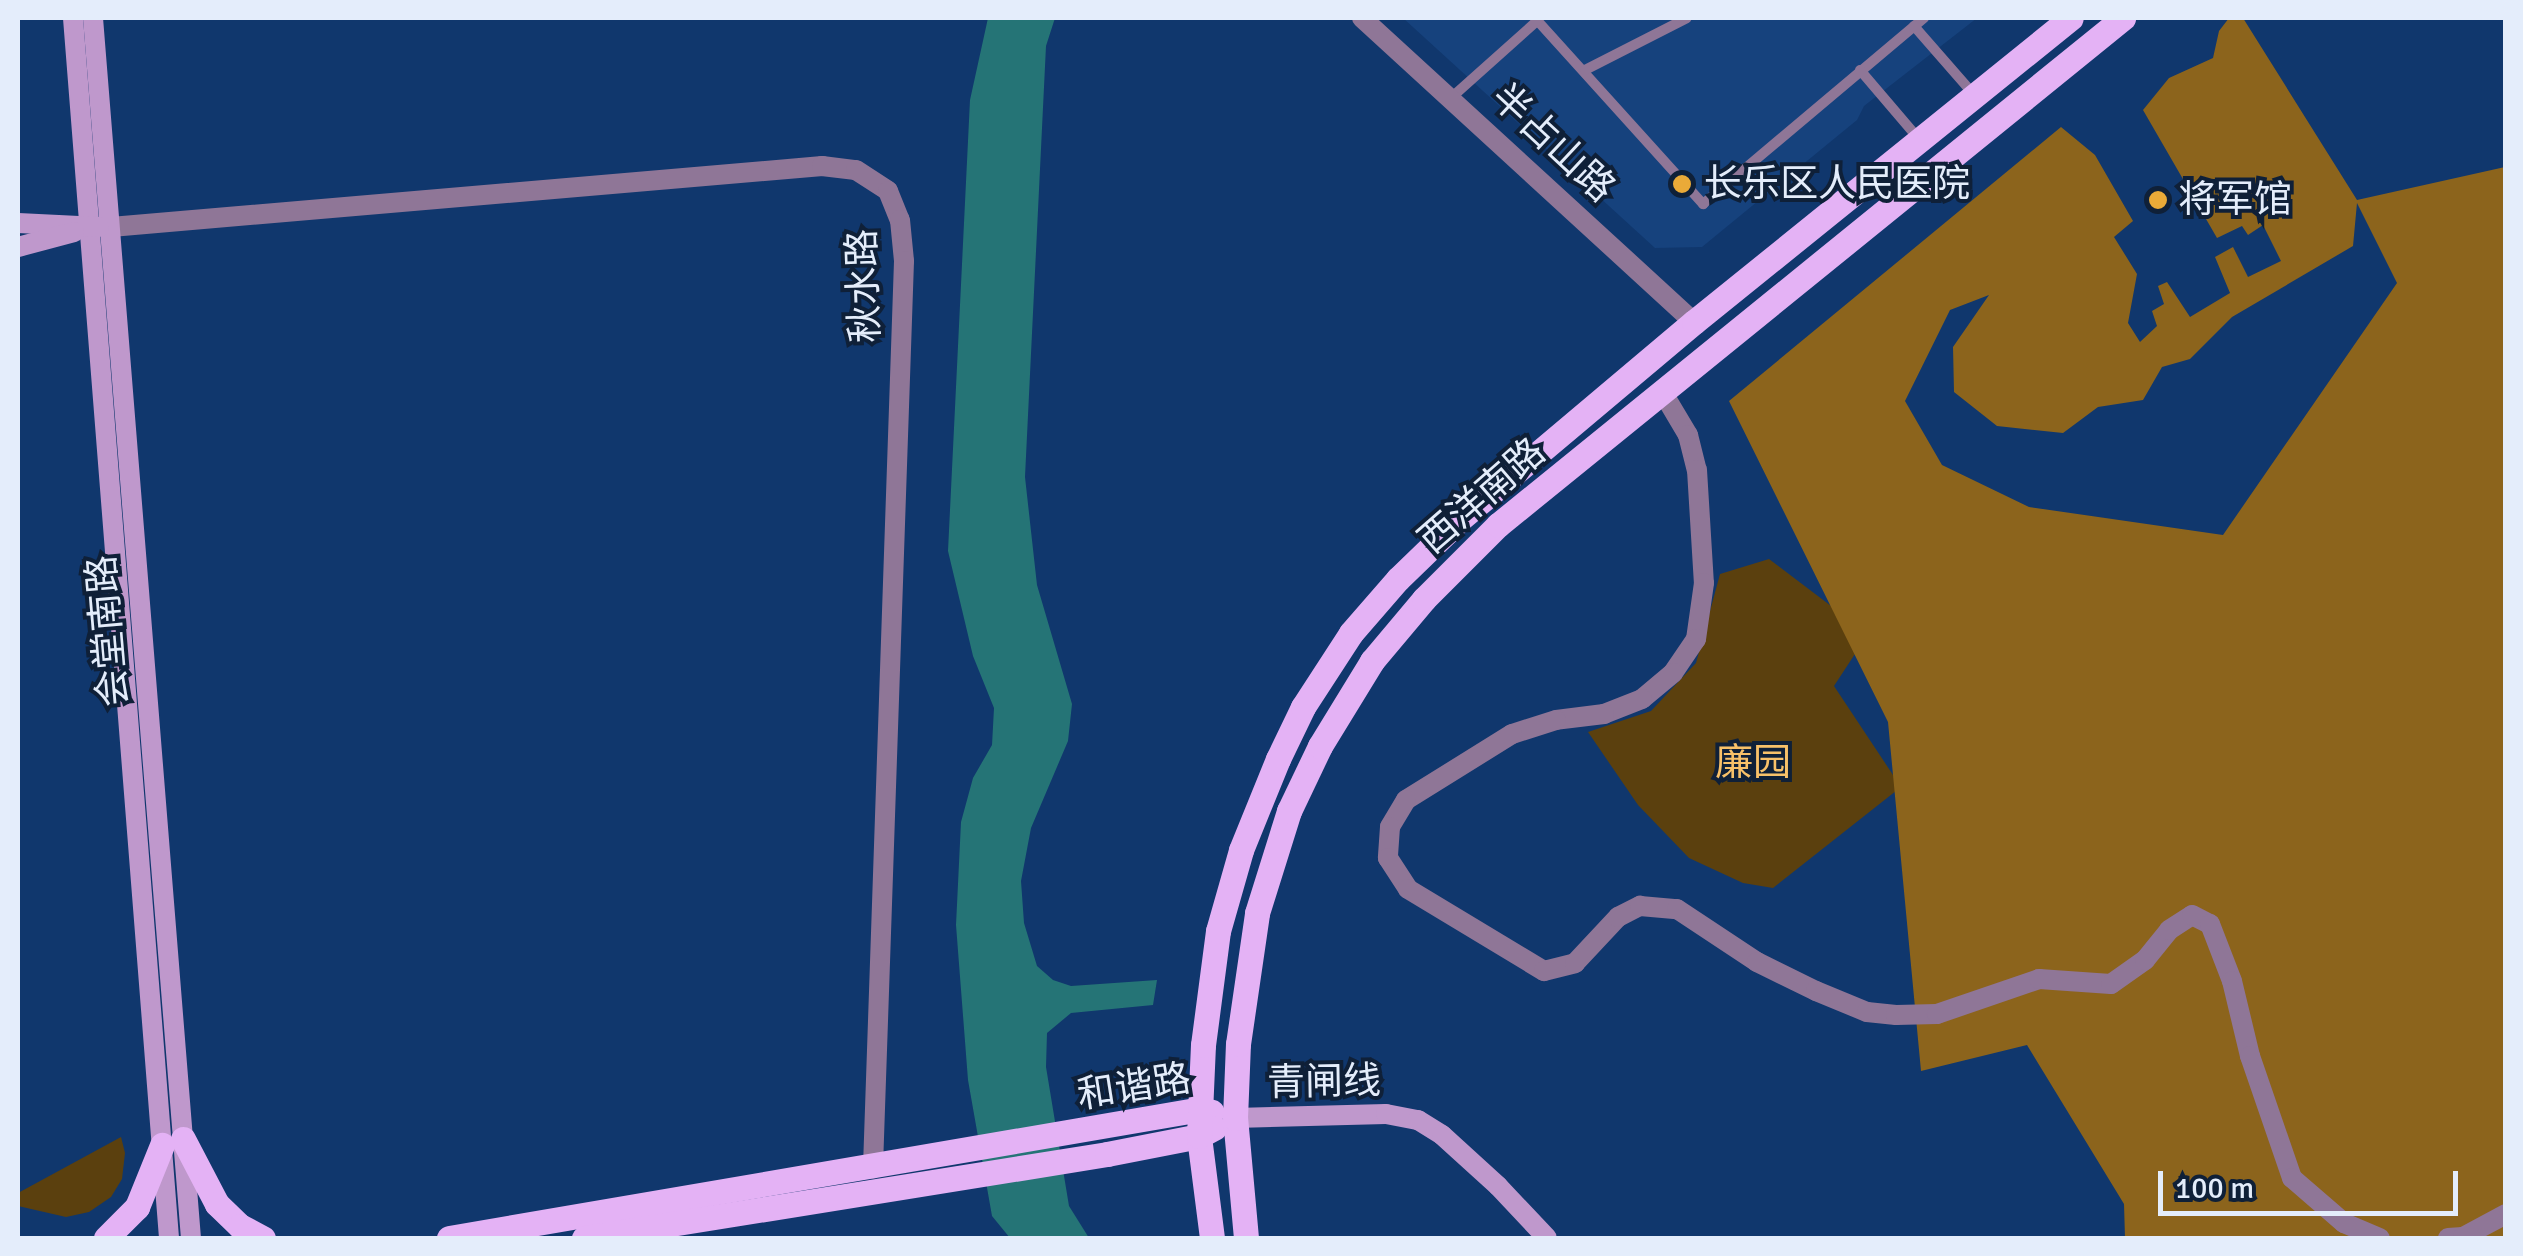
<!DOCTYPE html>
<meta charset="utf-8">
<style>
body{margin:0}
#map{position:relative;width:2523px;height:1256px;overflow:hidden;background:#10376d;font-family:Signika,"Noto Sans SC",sans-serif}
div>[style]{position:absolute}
.built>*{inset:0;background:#16427d}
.green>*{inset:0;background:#5b400e}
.forest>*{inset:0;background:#8c641c}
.water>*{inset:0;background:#257476}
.service>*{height:10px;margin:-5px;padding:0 5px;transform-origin:5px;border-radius:5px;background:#8f7697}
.minor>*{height:20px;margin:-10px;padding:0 10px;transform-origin:10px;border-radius:10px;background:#8f7697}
.tertiary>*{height:20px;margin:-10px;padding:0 10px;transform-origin:10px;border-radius:10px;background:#8f7697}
.secondary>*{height:20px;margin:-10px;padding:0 10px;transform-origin:10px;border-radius:10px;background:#bf98cc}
.primary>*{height:25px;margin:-12.5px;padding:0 12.5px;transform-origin:12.5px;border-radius:12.5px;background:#e4b2f5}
.dots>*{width:28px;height:28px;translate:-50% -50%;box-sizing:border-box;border:5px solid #0f2038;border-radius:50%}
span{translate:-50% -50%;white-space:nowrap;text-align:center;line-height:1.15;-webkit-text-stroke:8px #0f2038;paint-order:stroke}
.street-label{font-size:38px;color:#e4edfb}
.poi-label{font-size:38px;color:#e4edfb}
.left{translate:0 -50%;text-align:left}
.park-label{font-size:38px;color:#f8c169}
.frame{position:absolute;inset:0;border:20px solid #e4edfb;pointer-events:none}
.scale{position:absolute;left:2158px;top:1171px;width:300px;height:45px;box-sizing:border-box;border:5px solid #e4edfb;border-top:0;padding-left:12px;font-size:30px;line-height:35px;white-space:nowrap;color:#e4edfb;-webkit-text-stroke:8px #0f2038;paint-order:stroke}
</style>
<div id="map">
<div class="built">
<i style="clip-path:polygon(1403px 18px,1977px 18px,1864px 106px,1857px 120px,1702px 247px,1655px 248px)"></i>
</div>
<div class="green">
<i style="clip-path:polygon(1769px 559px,1868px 634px,1834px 686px,1901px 787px,1773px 888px,1743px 883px,1689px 858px,1638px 805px,1588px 732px,1651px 711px,1696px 663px,1720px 574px)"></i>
<i style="clip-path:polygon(121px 1137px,125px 1153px,122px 1179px,111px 1197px,89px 1212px,66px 1217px,18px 1206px,18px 1193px)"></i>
</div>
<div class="forest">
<i style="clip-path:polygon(evenodd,2229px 18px,2243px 18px,2357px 200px,2505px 167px,2505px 1238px,2125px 1238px,2124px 1204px,2027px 1045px,1921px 1071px,1888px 722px,1729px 401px,2061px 127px,2095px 155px,2133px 221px,2114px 237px,2137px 274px,2128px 323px,2140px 342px,2157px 326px,2152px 311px,2164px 304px,2158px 286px,2167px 282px,2190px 317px,2230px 293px,2215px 257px,2233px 247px,2248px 277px,2281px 261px,2263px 225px,2248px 235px,2242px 226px,2217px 238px,2143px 110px,2169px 78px,2213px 58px,2219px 31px,2229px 18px,2357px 203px,2397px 283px,2223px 535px,2029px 507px,1942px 465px,1905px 401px,1950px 310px,1989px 295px,1953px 347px,1954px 392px,1997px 426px,2063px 433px,2098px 407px,2143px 400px,2162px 367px,2190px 359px,2232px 317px,2353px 246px,2357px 203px)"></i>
</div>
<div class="water">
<i style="clip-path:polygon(988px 18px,1055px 18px,1046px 46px,1025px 477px,1037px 585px,1072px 704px,1068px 741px,1031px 828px,1021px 881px,1024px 923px,1037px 966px,1053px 980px,1071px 986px,1157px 980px,1153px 1005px,1071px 1013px,1047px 1033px,1046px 1067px,1069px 1206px,1089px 1238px,1010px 1238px,992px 1216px,968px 1080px,956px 925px,961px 822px,973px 778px,992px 745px,994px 708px,973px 656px,948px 551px,970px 100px)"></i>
</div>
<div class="service">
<i style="left:1535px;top:18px;width:251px;rotate:47.9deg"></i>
<i style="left:1703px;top:204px;width:289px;rotate:-40.1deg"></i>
<i style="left:1914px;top:26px;width:93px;rotate:48.9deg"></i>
<i style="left:1585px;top:70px;width:114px;rotate:-27deg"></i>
<i style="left:1860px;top:70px;width:89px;rotate:49.5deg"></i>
<i style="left:1452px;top:97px;width:115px;rotate:-41.8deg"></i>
</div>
<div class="minor">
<i style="left:1663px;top:393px;width:49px;rotate:59.2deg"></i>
<i style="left:1688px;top:435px;width:36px;rotate:76deg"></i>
<i style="left:1697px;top:470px;width:113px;rotate:86.5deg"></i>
<i style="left:1704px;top:583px;width:57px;rotate:98.1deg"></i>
<i style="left:1696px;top:639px;width:41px;rotate:124.1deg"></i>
<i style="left:1673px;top:673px;width:40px;rotate:140deg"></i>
<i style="left:1642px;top:699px;width:41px;rotate:158.5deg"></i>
<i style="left:1604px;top:714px;width:48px;rotate:172.9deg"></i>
<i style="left:1556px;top:720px;width:46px;rotate:162.3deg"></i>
<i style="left:1512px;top:734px;width:125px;rotate:148.1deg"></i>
<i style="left:1406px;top:800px;width:31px;rotate:121deg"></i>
<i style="left:1390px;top:827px;width:31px;rotate:94deg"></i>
<i style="left:1388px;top:858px;width:37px;rotate:57deg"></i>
<i style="left:1408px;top:889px;width:159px;rotate:31.1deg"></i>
<i style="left:1544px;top:971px;width:32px;rotate:-14deg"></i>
<i style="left:1575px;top:963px;width:63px;rotate:-46.9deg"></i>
<i style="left:1618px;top:917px;width:25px;rotate:-27deg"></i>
<i style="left:1640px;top:906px;width:37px;rotate:5deg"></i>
<i style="left:1677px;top:909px;width:96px;rotate:33.5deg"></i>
<i style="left:1757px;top:962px;width:66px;rotate:26.2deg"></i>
<i style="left:1816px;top:991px;width:55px;rotate:22.4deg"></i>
<i style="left:1867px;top:1012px;width:29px;rotate:6deg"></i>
<i style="left:1896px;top:1015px;width:41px;rotate:-1.4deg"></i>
<i style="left:1937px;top:1014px;width:108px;rotate:-18.9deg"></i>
<i style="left:2039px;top:979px;width:72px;rotate:4deg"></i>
<i style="left:2111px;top:984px;width:42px;rotate:-35.2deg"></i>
<i style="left:2145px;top:960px;width:38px;rotate:-51deg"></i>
<i style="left:2169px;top:930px;width:27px;rotate:-33deg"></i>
<i style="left:2192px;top:915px;width:20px;rotate:27deg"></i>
<i style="left:2210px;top:924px;width:61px;rotate:68.9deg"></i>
<i style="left:2232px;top:981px;width:77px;rotate:76.5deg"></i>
<i style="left:2250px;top:1056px;width:129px;rotate:71deg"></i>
<i style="left:2292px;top:1178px;width:69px;rotate:40.9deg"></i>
<i style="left:2344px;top:1223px;width:39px;rotate:23deg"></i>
<i style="left:2448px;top:1238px;width:15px;rotate:-4deg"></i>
<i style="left:2463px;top:1237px;width:49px;rotate:-28.1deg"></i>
</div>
<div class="tertiary">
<i style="left:1362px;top:18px;width:450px;rotate:42.5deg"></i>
<i style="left:111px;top:227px;width:714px;rotate:-4.9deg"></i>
<i style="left:822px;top:166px;width:34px;rotate:7deg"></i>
<i style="left:856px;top:170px;width:38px;rotate:33deg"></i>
<i style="left:888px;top:191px;width:31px;rotate:68deg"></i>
<i style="left:900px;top:220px;width:41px;rotate:84.4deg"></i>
<i style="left:904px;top:261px;width:908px;rotate:91.96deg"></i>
</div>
<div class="secondary">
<i style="left:73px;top:18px;width:1224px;rotate:85.5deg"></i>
<i style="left:93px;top:18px;width:1224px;rotate:85.41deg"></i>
<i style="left:18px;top:223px;width:81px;rotate:2.8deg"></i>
<i style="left:18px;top:247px;width:58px;rotate:-15deg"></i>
<i style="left:1235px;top:1118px;width:151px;rotate:-1.5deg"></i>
<i style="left:1386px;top:1114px;width:33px;rotate:11deg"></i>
<i style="left:1418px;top:1120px;width:28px;rotate:32deg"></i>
<i style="left:1442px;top:1135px;width:76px;rotate:42.3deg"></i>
<i style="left:1498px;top:1186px;width:71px;rotate:46.7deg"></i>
</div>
<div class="primary">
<i style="left:183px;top:1139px;width:73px;rotate:62.4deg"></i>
<i style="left:217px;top:1204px;width:32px;rotate:44deg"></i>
<i style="left:240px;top:1226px;width:26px;rotate:28deg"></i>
<i style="left:106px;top:1238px;width:44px;rotate:-45deg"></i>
<i style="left:137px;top:1207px;width:67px;rotate:-68deg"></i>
<i style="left:449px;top:1238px;width:763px;rotate:-9.73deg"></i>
<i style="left:1201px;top:1109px;width:11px;rotate:15deg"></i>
<i style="left:584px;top:1238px;width:530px;rotate:-9.12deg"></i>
<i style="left:1107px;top:1154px;width:94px;rotate:-11.1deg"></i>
<i style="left:1199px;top:1136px;width:17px;rotate:-28deg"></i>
<i style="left:1212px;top:1238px;width:103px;rotate:-97.3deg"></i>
<i style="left:1199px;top:1136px;width:91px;rotate:-87.5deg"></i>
<i style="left:1203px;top:1045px;width:115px;rotate:-82.5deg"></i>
<i style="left:1218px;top:931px;width:84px;rotate:-74.1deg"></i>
<i style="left:1241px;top:850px;width:98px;rotate:-67.9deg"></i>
<i style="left:1278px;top:759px;width:58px;rotate:-64.3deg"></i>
<i style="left:1303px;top:707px;width:88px;rotate:-57deg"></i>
<i style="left:1351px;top:633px;width:72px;rotate:-49deg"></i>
<i style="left:1398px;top:579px;width:86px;rotate:-44.1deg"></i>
<i style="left:1460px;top:519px;width:306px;rotate:-40.1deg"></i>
<i style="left:1694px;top:322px;width:484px;rotate:-38.9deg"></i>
<i style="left:1246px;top:1238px;width:121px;rotate:-95.2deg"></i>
<i style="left:1235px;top:1118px;width:74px;rotate:-87.7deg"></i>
<i style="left:1238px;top:1044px;width:132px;rotate:-81.7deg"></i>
<i style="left:1257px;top:913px;width:107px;rotate:-72.6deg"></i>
<i style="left:1289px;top:811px;width:72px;rotate:-64.5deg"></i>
<i style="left:1320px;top:746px;width:100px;rotate:-58.5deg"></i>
<i style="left:1372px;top:661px;width:81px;rotate:-50deg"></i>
<i style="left:1424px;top:599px;width:105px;rotate:-45deg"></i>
<i style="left:1498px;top:525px;width:805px;rotate:-39.05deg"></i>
</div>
<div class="dots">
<i style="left:1682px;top:184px;background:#eaaa38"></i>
<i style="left:2158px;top:200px;background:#eaaa38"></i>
</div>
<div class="street-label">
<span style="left:1553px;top:143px;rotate:43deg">半占山路</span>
<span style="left:864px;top:286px;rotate:-92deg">秋水路</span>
<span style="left:1482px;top:496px;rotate:-41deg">西洋南路</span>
<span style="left:108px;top:631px;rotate:-95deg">会堂南路</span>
<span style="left:1324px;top:1082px;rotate:-1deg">青闸线</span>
<span style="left:1134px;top:1087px;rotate:-9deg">和谐路</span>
</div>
<div class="poi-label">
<span class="left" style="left:1704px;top:184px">长乐区人民医院</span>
<span class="left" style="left:2178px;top:200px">将军馆</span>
</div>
<div class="park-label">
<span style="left:1753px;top:763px">廉园</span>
</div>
<div class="frame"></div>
<div class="scale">100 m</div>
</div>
